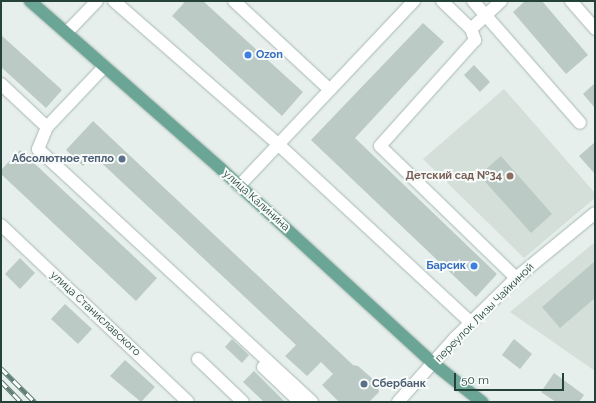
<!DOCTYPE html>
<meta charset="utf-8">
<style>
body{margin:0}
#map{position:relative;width:596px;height:403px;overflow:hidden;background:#e6efeb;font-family:Raleway,sans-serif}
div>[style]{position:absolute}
.built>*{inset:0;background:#d4dfda}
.building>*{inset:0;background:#bbcac4}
.roads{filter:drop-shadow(0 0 1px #a8b8b2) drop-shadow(0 0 1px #a8b8b2)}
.minor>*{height:12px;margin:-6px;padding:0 6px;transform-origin:6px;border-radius:6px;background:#fff}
.major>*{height:12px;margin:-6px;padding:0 6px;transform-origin:6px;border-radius:6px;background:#6aa596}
.rail>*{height:4.5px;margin-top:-2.25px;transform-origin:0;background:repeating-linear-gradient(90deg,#f7fbf9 0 9px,#5f7d75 0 18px);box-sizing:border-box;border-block:1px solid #5f7d75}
.dots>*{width:11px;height:11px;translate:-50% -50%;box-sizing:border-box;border:2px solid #f7fbf9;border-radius:50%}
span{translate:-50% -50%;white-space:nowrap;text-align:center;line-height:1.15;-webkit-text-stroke:4px #f7fbf9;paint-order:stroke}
.shop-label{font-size:11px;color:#366cbe;font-weight:700}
.left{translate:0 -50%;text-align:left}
.right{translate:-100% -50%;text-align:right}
.service-label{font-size:11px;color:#4e5e75;font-weight:700}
.education-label{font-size:11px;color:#785e54;font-weight:700}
.street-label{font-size:11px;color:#24423a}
.frame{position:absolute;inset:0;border:2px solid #24423a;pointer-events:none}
.scale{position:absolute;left:454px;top:373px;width:110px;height:18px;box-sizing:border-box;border:2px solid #24423a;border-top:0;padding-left:5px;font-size:12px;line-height:14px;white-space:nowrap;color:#24423a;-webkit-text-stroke:3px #f7fbf9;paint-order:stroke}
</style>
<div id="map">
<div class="built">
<i style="clip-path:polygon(504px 89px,595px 193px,595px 198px,524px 258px,423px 159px)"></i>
<i style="clip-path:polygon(595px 242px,595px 371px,510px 312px)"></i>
</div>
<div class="building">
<i style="clip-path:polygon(182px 1px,203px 1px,303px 92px,282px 116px,172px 16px,184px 3px)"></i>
<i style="clip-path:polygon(525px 1px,542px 1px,588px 55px,566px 74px,513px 12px)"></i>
<i style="clip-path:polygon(423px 23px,444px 42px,355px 138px,497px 274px,476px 297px,311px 140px)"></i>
<i style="clip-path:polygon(1px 35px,62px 90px,46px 108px,1px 67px)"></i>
<i style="clip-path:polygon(474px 65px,490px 82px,480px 92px,464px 75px)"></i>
<i style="clip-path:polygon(595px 83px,595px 108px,583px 94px)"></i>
<i style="clip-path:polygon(93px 121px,353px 365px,358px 366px,374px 380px,373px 387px,378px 387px,379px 392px,369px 402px,339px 402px,322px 385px,333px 374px,321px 362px,307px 376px,285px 356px,296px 345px,93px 155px,83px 166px,66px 150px)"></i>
<i style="clip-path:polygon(595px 142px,595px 174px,579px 156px)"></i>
<i style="clip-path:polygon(20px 150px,157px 278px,136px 301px,1px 174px,1px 170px)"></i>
<i style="clip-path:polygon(501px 156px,552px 214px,531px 233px,479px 175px)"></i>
<i style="clip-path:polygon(20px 258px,35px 273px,20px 289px,5px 274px)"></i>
<i style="clip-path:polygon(595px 261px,595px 298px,560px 328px,542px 307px)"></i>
<i style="clip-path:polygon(65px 304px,92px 329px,78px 344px,51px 319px)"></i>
<i style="clip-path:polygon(232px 339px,249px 355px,242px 363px,225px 347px)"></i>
<i style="clip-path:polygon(514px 339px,532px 354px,520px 369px,502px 355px)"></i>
<i style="clip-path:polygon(125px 360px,155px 387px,141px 402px,110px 376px)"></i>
<i style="clip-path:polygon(254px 371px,285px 402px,264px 402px,243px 382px)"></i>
<i style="clip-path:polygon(554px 373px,584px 395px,579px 402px,556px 402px,541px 392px)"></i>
</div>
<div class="roads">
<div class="minor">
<i style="left:114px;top:1px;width:219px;rotate:41.1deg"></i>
<i style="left:279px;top:145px;width:262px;rotate:42.8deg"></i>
<i style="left:234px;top:1px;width:129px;rotate:42.8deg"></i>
<i style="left:442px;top:1px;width:40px;rotate:44deg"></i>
<i style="left:471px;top:29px;width:41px;rotate:-43deg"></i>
<i style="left:473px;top:1px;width:162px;rotate:48.7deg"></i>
<i style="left:571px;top:1px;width:37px;rotate:49deg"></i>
<i style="left:471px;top:29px;width:12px;rotate:70deg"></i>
<i style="left:475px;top:40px;width:142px;rotate:131.9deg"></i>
<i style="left:380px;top:146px;width:190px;rotate:44.1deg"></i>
<i style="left:67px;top:32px;width:43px;rotate:-45.9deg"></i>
<i style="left:1px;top:84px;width:63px;rotate:43.1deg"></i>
<i style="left:47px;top:127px;width:24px;rotate:112deg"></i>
<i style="left:38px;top:149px;width:373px;rotate:42.7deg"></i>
<i style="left:47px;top:127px;width:83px;rotate:-46.5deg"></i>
<i style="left:239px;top:186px;width:255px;rotate:-46.6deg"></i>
<i style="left:1px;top:225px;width:257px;rotate:43.4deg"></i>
<i style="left:198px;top:359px;width:62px;rotate:43.7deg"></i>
<i style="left:263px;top:367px;width:51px;rotate:43.4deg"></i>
<i style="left:398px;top:402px;width:86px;rotate:-48.3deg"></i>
<i style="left:455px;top:338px;width:86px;rotate:-44.5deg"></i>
<i style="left:516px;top:278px;width:102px;rotate:-39.4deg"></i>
</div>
<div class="major">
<i style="left:30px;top:1px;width:254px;rotate:41.3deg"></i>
<i style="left:221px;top:169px;width:287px;rotate:42.5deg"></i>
<i style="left:433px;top:363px;width:63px;rotate:38.5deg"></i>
</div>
</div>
<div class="rail">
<i style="left:1px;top:368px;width:48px;rotate:45deg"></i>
<i style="left:1px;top:381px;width:29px;rotate:46deg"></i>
</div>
<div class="dots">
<i style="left:248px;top:55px;background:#3f7fe0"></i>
<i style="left:122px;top:159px;background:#5c6f8a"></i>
<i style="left:510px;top:176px;background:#8d6e63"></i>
<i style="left:474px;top:266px;background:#3f7fe0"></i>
<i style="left:364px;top:384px;background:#5c6f8a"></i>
</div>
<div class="shop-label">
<span class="left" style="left:256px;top:55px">Ozon</span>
<span class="right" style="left:466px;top:266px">Барсик</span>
</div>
<div class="service-label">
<span class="right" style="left:114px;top:159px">Абсолютное тепло</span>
<span class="left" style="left:372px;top:384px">Сбербанк</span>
</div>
<div class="education-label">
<span class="right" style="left:502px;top:176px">Детский сад №34</span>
</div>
<div class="street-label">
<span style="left:256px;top:201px;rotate:42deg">улица Калинина</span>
<span style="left:485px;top:313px;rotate:-45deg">переулок Лизы Чайкиной</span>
<span style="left:95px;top:314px;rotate:43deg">улица Станиславского</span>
</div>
<div class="frame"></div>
<div class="scale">50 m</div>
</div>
